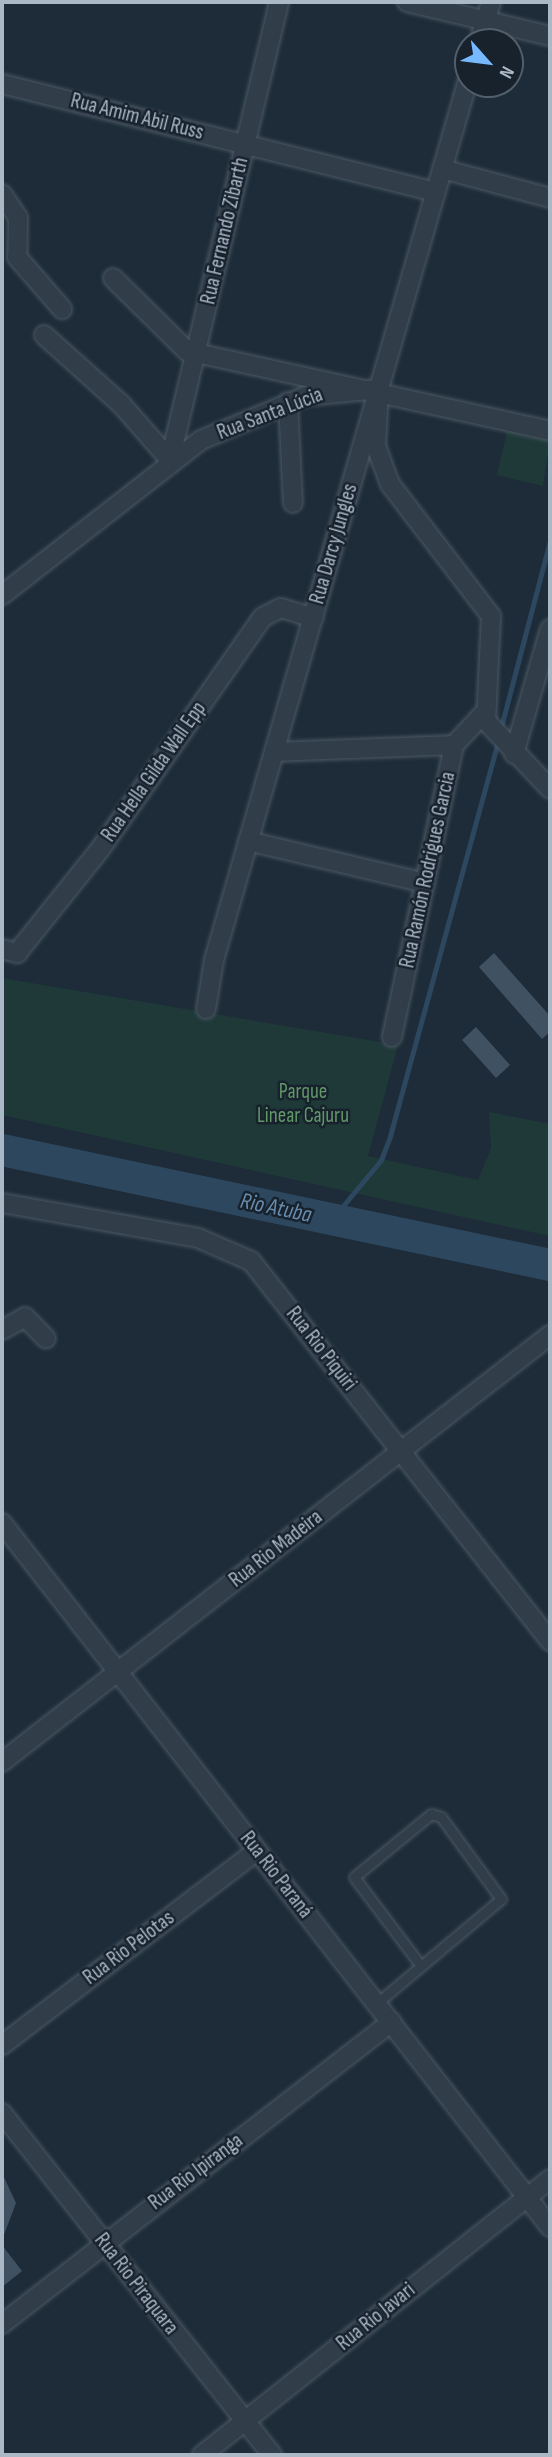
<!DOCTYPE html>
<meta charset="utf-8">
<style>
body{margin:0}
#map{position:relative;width:552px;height:2457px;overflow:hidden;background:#1d2c38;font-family:"Sofia Sans Condensed",sans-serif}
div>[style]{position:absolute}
.green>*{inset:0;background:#1f3939}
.stream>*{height:5px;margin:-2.5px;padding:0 2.5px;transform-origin:2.5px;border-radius:2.5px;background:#2d475f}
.river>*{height:32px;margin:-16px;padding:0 16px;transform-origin:16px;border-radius:16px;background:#2d475f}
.building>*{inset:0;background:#405161}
.roads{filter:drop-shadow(0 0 2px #4c5864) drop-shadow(0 0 2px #4c5864)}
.lane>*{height:9px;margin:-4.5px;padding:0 4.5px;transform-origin:4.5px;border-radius:4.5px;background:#313d49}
.street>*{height:18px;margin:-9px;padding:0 9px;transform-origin:9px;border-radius:9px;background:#313d49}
span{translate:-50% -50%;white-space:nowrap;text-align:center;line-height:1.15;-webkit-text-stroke:5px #17222d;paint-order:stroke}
.street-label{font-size:21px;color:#abb8c6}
.park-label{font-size:21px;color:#619868}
.water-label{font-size:23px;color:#688cad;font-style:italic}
.frame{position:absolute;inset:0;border:4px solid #abb8c6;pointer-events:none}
.north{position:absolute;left:454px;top:28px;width:70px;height:70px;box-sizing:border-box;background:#17222d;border:2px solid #525e6a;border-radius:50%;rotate:118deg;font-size:19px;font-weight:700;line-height:28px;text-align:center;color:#abb8c6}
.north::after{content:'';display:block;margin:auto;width:24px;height:32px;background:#77b9ff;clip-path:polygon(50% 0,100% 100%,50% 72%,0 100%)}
</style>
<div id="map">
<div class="green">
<i style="clip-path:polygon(507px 431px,550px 441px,543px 486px,497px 475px)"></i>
<i style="clip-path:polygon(2px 978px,398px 1045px,368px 1156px,478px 1180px,491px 1148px,489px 1112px,550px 1124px,550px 1236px,2px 1115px)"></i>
</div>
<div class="stream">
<i style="left:500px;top:731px;width:196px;rotate:-75.3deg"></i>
<i style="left:332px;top:1219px;width:77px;rotate:-50.3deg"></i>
<i style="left:381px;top:1160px;width:26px;rotate:-69deg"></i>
<i style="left:390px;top:1136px;width:410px;rotate:-74.7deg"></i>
</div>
<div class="river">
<i style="left:2px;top:1150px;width:560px;rotate:11.85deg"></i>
</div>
<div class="building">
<i style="clip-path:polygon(494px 953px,550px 1016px,550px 1032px,542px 1039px,479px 967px)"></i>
<i style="clip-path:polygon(476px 1027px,510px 1065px,496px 1078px,462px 1040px)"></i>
<i style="clip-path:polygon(2px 2173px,16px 2203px,2px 2240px)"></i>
<i style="clip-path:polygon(2px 2245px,22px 2271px,2px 2287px)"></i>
</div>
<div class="roads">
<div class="lane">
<i style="left:377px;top:2003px;width:162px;rotate:-40deg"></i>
<i style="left:501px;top:1899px;width:102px;rotate:-126.2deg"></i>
<i style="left:441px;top:1817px;width:10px;rotate:-163deg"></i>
<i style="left:431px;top:1814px;width:99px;rotate:140.7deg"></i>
<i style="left:354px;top:1877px;width:111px;rotate:53deg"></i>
</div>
<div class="street">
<i style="left:407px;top:2px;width:147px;rotate:13.4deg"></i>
<i style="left:479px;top:42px;width:42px;rotate:-73.3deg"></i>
<i style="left:2px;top:84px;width:447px;rotate:14deg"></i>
<i style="left:442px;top:169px;width:112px;rotate:15deg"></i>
<i style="left:2px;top:194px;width:29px;rotate:56deg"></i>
<i style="left:18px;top:218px;width:39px;rotate:91deg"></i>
<i style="left:17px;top:257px;width:69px;rotate:49.1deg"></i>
<i style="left:113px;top:278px;width:104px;rotate:44.6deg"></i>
<i style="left:187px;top:351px;width:372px;rotate:12.4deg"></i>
<i style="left:44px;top:335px;width:103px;rotate:41.9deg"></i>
<i style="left:121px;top:404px;width:74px;rotate:48.8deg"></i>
<i style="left:288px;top:402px;width:101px;rotate:87.2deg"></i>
<i style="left:170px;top:460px;width:471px;rotate:-76.6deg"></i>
<i style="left:2px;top:595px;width:252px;rotate:-37.9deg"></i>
<i style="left:201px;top:440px;width:114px;rotate:-22.7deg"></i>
<i style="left:306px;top:396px;width:73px;rotate:-5.5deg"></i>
<i style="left:379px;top:389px;width:57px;rotate:93deg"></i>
<i style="left:376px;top:446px;width:40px;rotate:69.8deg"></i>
<i style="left:390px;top:484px;width:166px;rotate:52.6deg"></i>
<i style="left:491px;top:616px;width:105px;rotate:92.7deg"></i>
<i style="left:486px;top:721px;width:93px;rotate:46.7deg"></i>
<i style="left:274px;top:752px;width:180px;rotate:-2.2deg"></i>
<i style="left:514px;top:754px;width:130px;rotate:-73.9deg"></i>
<i style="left:248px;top:841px;width:182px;rotate:13.3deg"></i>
<i style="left:2px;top:949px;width:16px;rotate:15deg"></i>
<i style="left:17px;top:953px;width:134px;rotate:-51.3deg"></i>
<i style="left:101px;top:848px;width:282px;rotate:-55deg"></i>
<i style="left:263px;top:617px;width:20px;rotate:-27deg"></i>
<i style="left:281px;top:608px;width:34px;rotate:17deg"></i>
<i style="left:206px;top:1009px;width:50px;rotate:-80.7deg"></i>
<i style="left:214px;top:960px;width:916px;rotate:-73.9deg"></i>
<i style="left:392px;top:1037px;width:299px;rotate:-78deg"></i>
<i style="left:454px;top:745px;width:44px;rotate:-46.8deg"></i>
<i style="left:2px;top:1203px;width:199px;rotate:10.1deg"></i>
<i style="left:198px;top:1238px;width:58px;rotate:23.5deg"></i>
<i style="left:251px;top:1261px;width:484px;rotate:51.8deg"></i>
<i style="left:2px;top:1330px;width:26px;rotate:-29deg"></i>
<i style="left:25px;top:1317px;width:30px;rotate:46deg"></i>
<i style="left:2px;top:1523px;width:892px;rotate:52.1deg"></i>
<i style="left:2px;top:1762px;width:695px;rotate:-37.93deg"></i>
<i style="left:2px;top:2045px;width:320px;rotate:-37.3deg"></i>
<i style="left:2px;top:2113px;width:436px;rotate:51.7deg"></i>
<i style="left:2px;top:2324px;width:493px;rotate:-37.8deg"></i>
<i style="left:202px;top:2455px;width:444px;rotate:-38.4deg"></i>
</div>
</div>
<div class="street-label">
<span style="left:137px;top:117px;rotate:14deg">Rua Amim Abil Russ</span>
<span style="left:225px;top:231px;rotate:-77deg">Rua Fernando Zibarth</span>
<span style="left:270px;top:414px;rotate:-21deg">Rua Santa Lúcia</span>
<span style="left:334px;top:544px;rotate:-74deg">Rua Darcy Jungles</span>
<span style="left:154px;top:772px;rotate:-55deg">Rua Hella Gilda Wall Epp</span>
<span style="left:428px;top:870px;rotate:-78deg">Rua Ramón Rodrigues Garcia</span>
<span style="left:321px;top:1349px;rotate:52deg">Rua Rio Piquiri</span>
<span style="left:276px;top:1549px;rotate:-38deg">Rua Rio Madeira</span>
<span style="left:276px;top:1875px;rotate:52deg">Rua Rio Paraná</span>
<span style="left:129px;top:1948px;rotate:-37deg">Rua Rio Pelotas</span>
<span style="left:196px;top:2172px;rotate:-37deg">Rua Rio Ipiranga</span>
<span style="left:136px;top:2284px;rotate:52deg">Rua Rio Piraquara</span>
<span style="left:376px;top:2317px;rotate:-39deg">Rua Rio Javari</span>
</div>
<div class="park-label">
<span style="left:303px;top:1104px">Parque<br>Linear Cajuru</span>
</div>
<div class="water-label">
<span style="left:276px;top:1208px;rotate:12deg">Rio Atuba</span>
</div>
<div class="frame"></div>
<div class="north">N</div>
</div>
